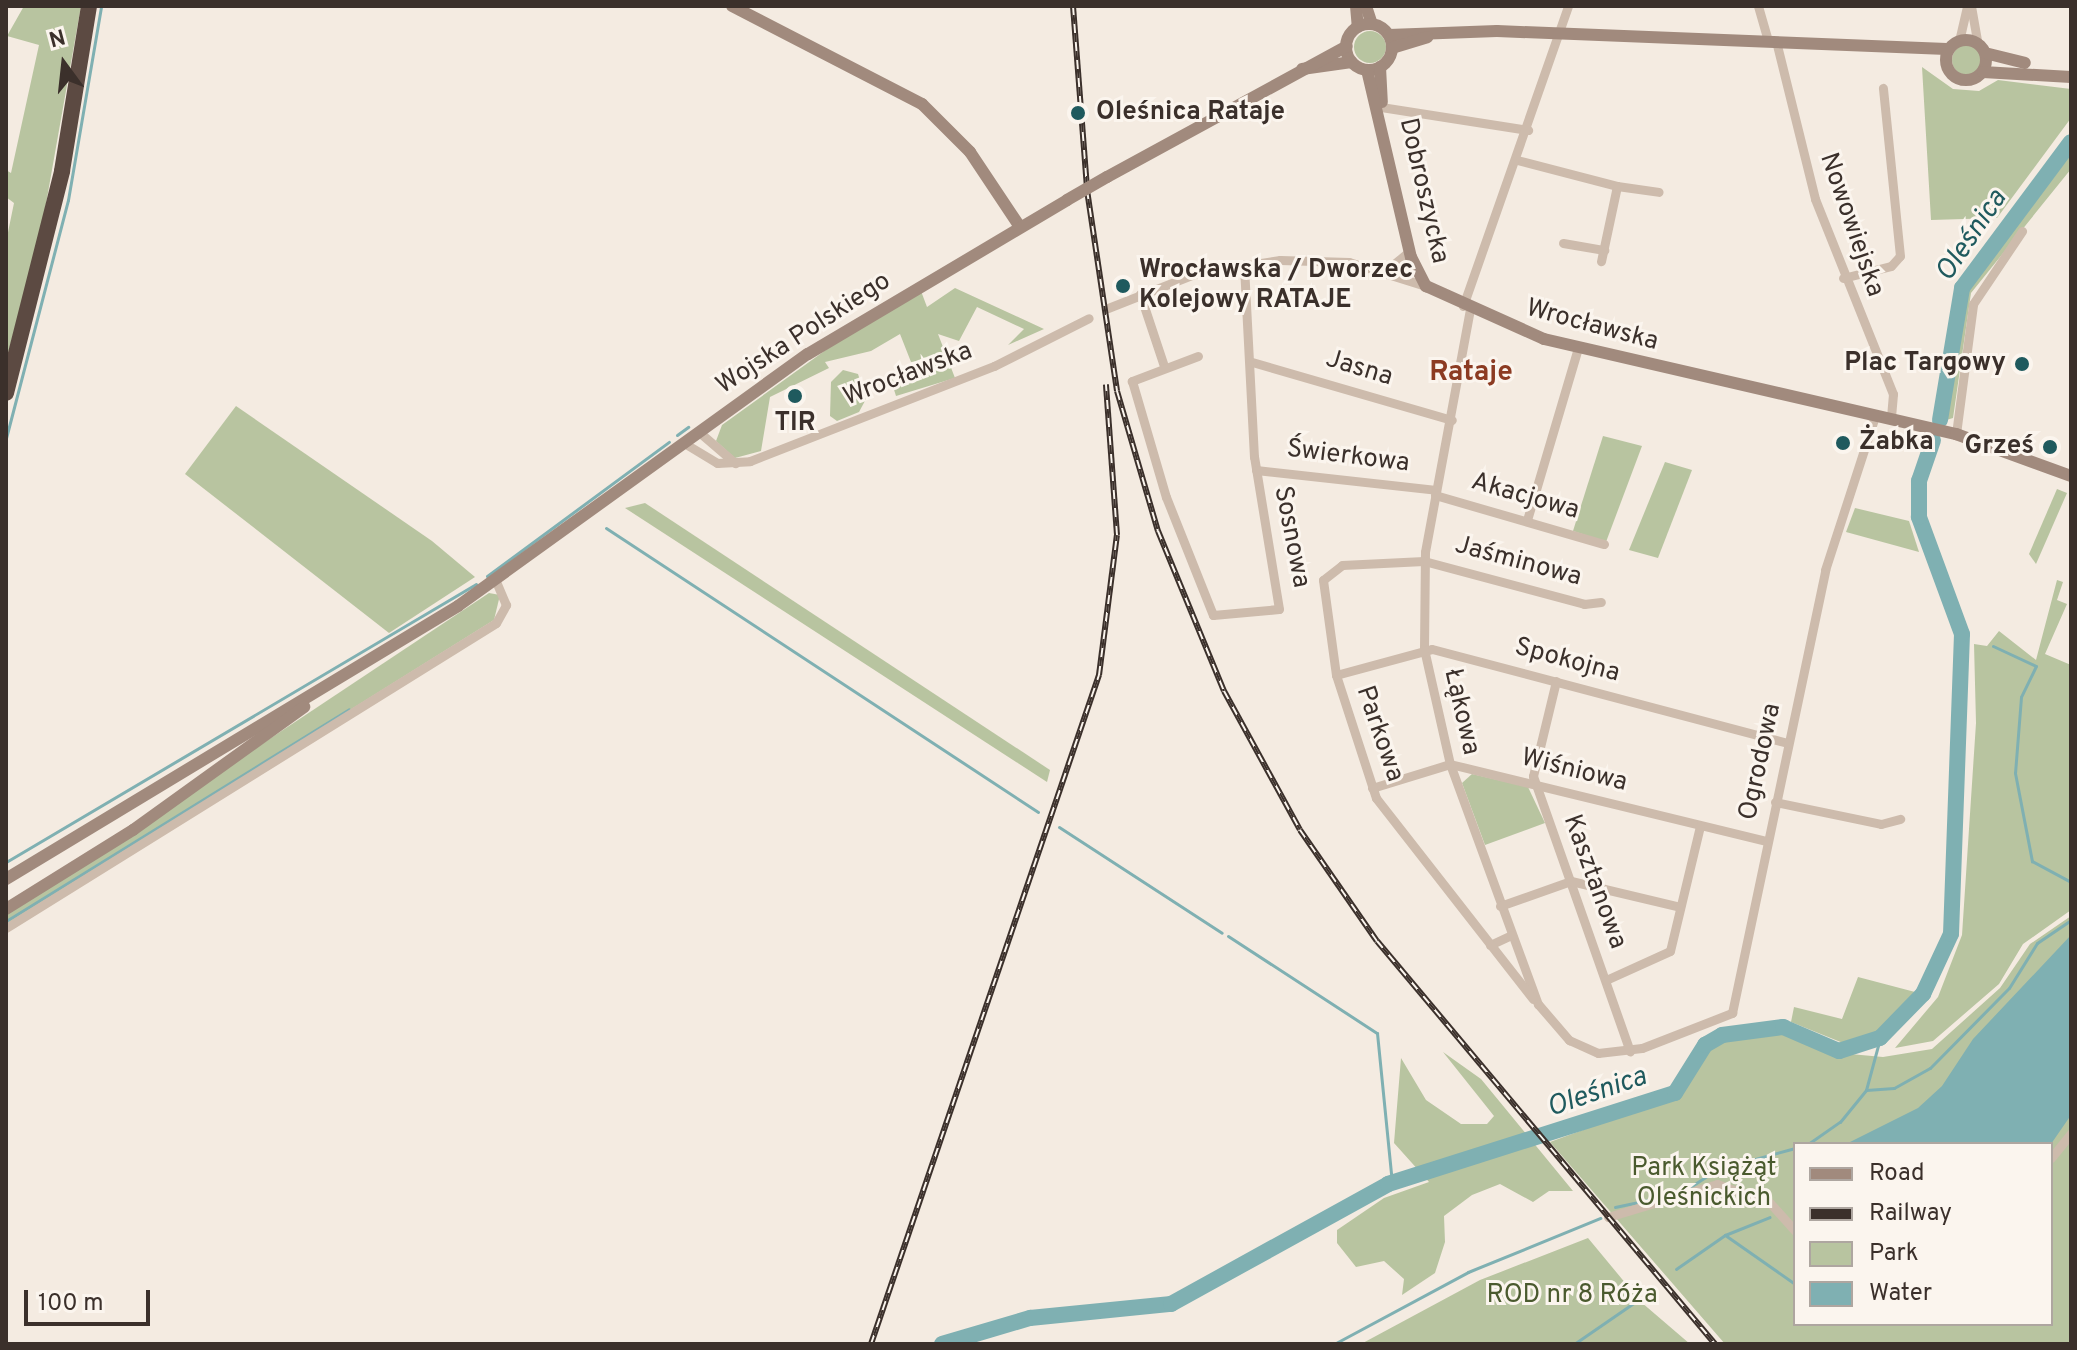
<!DOCTYPE html>
<meta charset="utf-8">
<style>
body{margin:0}
#map{position:relative;width:2077px;height:1350px;overflow:hidden;background:#f4ebe1;font-family:Overpass,sans-serif}
div>[style]{position:absolute}
.green>*{inset:0;background:#b8c4a0}
.round{border-radius:50%}
.water>*{inset:0;background:#7fb0b2}
.stream>*{height:3px;margin:-1.5px;padding:0 1.5px;transform-origin:1.5px;border-radius:1.5px;background:#7fb0b2}
.river>*{height:16px;margin:-8px;padding:0 8px;transform-origin:8px;border-radius:8px;background:#7fb0b2}
.street>*{height:9px;margin:-4.5px;padding:0 4.5px;transform-origin:4.5px;border-radius:4.5px;background:#cdbbac}
.secondary>*{height:12px;margin:-6px;padding:0 6px;transform-origin:6px;border-radius:6px;background:#a18a7d}
.secondary>.ring{margin:-6px;padding:0;box-sizing:content-box;background:none;border:12px solid #a18a7d;border-radius:50%}
.highway>*{height:16px;margin:-8px;padding:0 8px;transform-origin:8px;border-radius:8px;background:#5c4a42}
.rail>*{height:6px;margin-top:-3px;transform-origin:0;background:repeating-linear-gradient(90deg,#fbf5ee 0 9px,#3b302b 0 18px);box-sizing:border-box;border-block:2px solid #3b302b}
.secondary-bridge>*{height:12px;margin:-6px;padding:0 6px;transform-origin:6px;border-radius:6px;background:#a18a7d}
.dots>*{width:22px;height:22px;translate:-50% -50%;box-sizing:border-box;border:4px solid #fbf5ee;border-radius:50%}
span{translate:-50% -50%;white-space:nowrap;text-align:center;line-height:1.15;-webkit-text-stroke:6px #fbf5ee;paint-order:stroke}
.poi-label{font-size:26px;color:#3b302b;font-weight:700}
.left{translate:0 -50%;text-align:left}
.right{translate:-100% -50%;text-align:right}
.street-label{font-size:26px;color:#3b302b}
.park-label{font-size:26px;color:#4a5a2e}
.water-label{font-size:28px;color:#1f5a5e;font-style:italic}
.neighbourhood-label{font-size:28px;color:#8c3b22;font-weight:700}
.frame{position:absolute;inset:0;border:8px solid #3b302b;pointer-events:none}
.legend{position:absolute;left:1793px;top:1142px;width:260px;height:184px;box-sizing:border-box;background:#fbf5ee;border:2px solid #aea6a0;margin:0;padding:10px 14px;list-style:none;font-size:24px;color:#3b302b}
.legend li{display:flex;align-items:center;gap:16px;height:40px}
.legend b{width:40px;border:2px solid #aea6a0}
.north{position:absolute;left:24px;top:24px;width:80px;height:80px;-webkit-text-stroke:6px #fbf5ee;paint-order:stroke;rotate:345deg;font-size:22px;font-weight:700;line-height:32px;text-align:center;color:#3b302b}
.north::after{content:'';display:block;margin:auto;width:28px;height:36px;background:#3b302b;clip-path:polygon(50% 0,100% 100%,50% 72%,0 100%)}
.scale{position:absolute;left:24px;top:1290px;width:126px;height:36px;box-sizing:border-box;border:4px solid #3b302b;border-top:0;padding-left:10px;font-size:24px;line-height:28px;white-space:nowrap;color:#3b302b;-webkit-text-stroke:6px #fbf5ee;paint-order:stroke}
</style>
<div id="map">
<div class="green">
<i style="clip-path:polygon(24px 6px,81px 6px,44px 215px,6px 362px,6px 242px,14px 203px,6px 197px,6px 170px,11px 173px,39px 45px,7px 36px)"></i>
<i class="round" style="left:1354px;top:31px;width:32px;height:32px"></i>
<i class="round" style="left:1952px;top:45px;width:30px;height:30px"></i>
<i style="clip-path:polygon(1922px 67px,1953px 89px,1979px 91px,1998px 80px,2071px 89px,2071px 118px,1997px 218px,1931px 220px)"></i>
<i style="clip-path:polygon(2071px 148px,2071px 169px,1971px 293px,1953px 418px,1943px 421px,1965px 291px)"></i>
<i style="clip-path:polygon(955px 288px,1044px 329px,1008px 345px,1024px 329px,977px 307px,959px 341px,938px 334px,955px 378px,896px 396px,890px 377px,905px 385px,916px 381px,913px 372px,938px 359px,911px 362px,900px 334px,871px 351px,825px 362px,829px 368px,770px 397px,761px 451px,735px 458px,716px 441px,722px 425px,848px 334px,921px 291px,927px 307px)"></i>
<i style="clip-path:polygon(843px 370px,858px 374px,866px 399px,859px 412px,837px 421px,830px 416px,831px 382px)"></i>
<i style="clip-path:polygon(236px 406px,432px 541px,475px 577px,389px 633px,185px 474px)"></i>
<i style="clip-path:polygon(1603px 436px,1642px 446px,1606px 542px,1573px 531px)"></i>
<i style="clip-path:polygon(1665px 462px,1692px 470px,1658px 558px,1629px 550px)"></i>
<i style="clip-path:polygon(2057px 489px,2067px 493px,2036px 564px,2029px 554px)"></i>
<i style="clip-path:polygon(645px 503px,1050px 770px,1047px 782px,625px 508px)"></i>
<i style="clip-path:polygon(1855px 508px,1909px 521px,1919px 552px,1846px 532px)"></i>
<i style="clip-path:polygon(2057px 580px,2063px 582px,2057px 600px,2067px 604px,2045px 654px,2071px 665px,2071px 910px,2023px 944px,1999px 984px,1933px 1041px,1895px 1048px,1938px 997px,1962px 935px,1976px 723px,1974px 644px,1987px 646px,1999px 631px,2036px 660px)"></i>
<i style="clip-path:polygon(489px 593px,500px 595px,494px 620px,6px 925px,6px 914px)"></i>
<i style="clip-path:polygon(1472px 774px,1528px 787px,1545px 823px,1485px 845px,1462px 783px)"></i>
<i style="clip-path:polygon(evenodd,2071px 916px,2071px 1344px,1725px 1344px,1550px 1142px,1679px 1095px,1712px 1047px,1743px 1033px,1768px 1029px,1839px 1053px,1883px 1057px,1932px 1049px,2000px 988px,2030px 944px,2071px 916px,1795px 1144px,2051px 1144px,2051px 1324px,1795px 1324px,1795px 1144px)"></i>
<i style="clip-path:polygon(1858px 977px,1915px 992px,1871px 1037px,1848px 1045px,1791px 1022px,1794px 1007px,1842px 1019px)"></i>
<i style="clip-path:polygon(1443px 1052px,1481px 1079px,1573px 1191px,1549px 1191px,1533px 1202px,1500px 1184px,1472px 1195px,1444px 1216px,1445px 1242px,1435px 1273px,1402px 1295px,1404px 1279px,1384px 1261px,1356px 1267px,1337px 1243px,1337px 1230px,1384px 1198px,1429px 1182px,1394px 1143px,1401px 1058px,1426px 1100px,1461px 1124px,1487px 1124px,1494px 1116px)"></i>
<i style="clip-path:polygon(1588px 1238px,1641px 1302px,1690px 1344px,1361px 1344px,1480px 1280px)"></i>
</div>
<div class="water">
<i style="clip-path:polygon(2071px 935px,2071px 1115px,2051px 1144px,1846px 1144px,1918px 1108px,1942px 1086px,1973px 1039px)"></i>
</div>
<div class="stream">
<i style="left:677px;top:435px;width:14px;rotate:-36deg"></i>
<i style="left:6px;top:438px;width:246px;rotate:-75.4deg"></i>
<i style="left:68px;top:200px;width:197px;rotate:-80.3deg"></i>
<i style="left:2071px;top:464px;width:1px;rotate:-90deg"></i>
<i style="left:606px;top:528px;width:517px;rotate:33.32deg"></i>
<i style="left:487px;top:576px;width:226px;rotate:-36.4deg"></i>
<i style="left:1993px;top:646px;width:47px;rotate:24.9deg"></i>
<i style="left:2036px;top:666px;width:34px;rotate:116deg"></i>
<i style="left:2021px;top:697px;width:76px;rotate:94.5deg"></i>
<i style="left:2015px;top:773px;width:90px;rotate:79.1deg"></i>
<i style="left:2032px;top:861px;width:44px;rotate:28.3deg"></i>
<i style="left:1059px;top:827px;width:194px;rotate:33deg"></i>
<i style="left:6px;top:862px;width:546px;rotate:-30.6deg"></i>
<i style="left:6px;top:921px;width:403px;rotate:-31.7deg"></i>
<i style="left:1228px;top:936px;width:178px;rotate:33.1deg"></i>
<i style="left:1377px;top:1033px;width:150px;rotate:84.3deg"></i>
<i style="left:1866px;top:1090px;width:28px;rotate:-4deg"></i>
<i style="left:1894px;top:1088px;width:41px;rotate:-29.1deg"></i>
<i style="left:1930px;top:1068px;width:112px;rotate:-45.4deg"></i>
<i style="left:2009px;top:988px;width:53px;rotate:-58.1deg"></i>
<i style="left:2037px;top:943px;width:41px;rotate:-34.1deg"></i>
<i style="left:1808px;top:1144px;width:39px;rotate:-35deg"></i>
<i style="left:1840px;top:1122px;width:41px;rotate:-50.9deg"></i>
<i style="left:1866px;top:1090px;width:54px;rotate:-74.9deg"></i>
<i style="left:1715px;top:1170px;width:83px;rotate:-15.4deg"></i>
<i style="left:1687px;top:1189px;width:27px;rotate:-33deg"></i>
<i style="left:1615px;top:1207px;width:35px;rotate:-12deg"></i>
<i style="left:1725px;top:1235px;width:85px;rotate:35deg"></i>
<i style="left:1676px;top:1269px;width:60px;rotate:-34.8deg"></i>
<i style="left:1725px;top:1235px;width:48px;rotate:-21.8deg"></i>
<i style="left:1334px;top:1344px;width:152px;rotate:-28.2deg"></i>
<i style="left:1468px;top:1272px;width:143px;rotate:-22.2deg"></i>
<i style="left:1574px;top:1344px;width:78px;rotate:-34.5deg"></i>
</div>
<div class="river">
<i style="left:1940px;top:420px;width:134px;rotate:-80.5deg"></i>
<i style="left:1962px;top:288px;width:182px;rotate:-53.3deg"></i>
<i style="left:942px;top:1344px;width:92px;rotate:-16.5deg"></i>
<i style="left:1030px;top:1318px;width:142px;rotate:-5.7deg"></i>
<i style="left:1171px;top:1304px;width:248px;rotate:-28.9deg"></i>
<i style="left:1388px;top:1184px;width:301px;rotate:-17.6deg"></i>
<i style="left:1675px;top:1093px;width:57px;rotate:-58deg"></i>
<i style="left:1705px;top:1045px;width:20px;rotate:-30deg"></i>
<i style="left:1722px;top:1035px;width:62px;rotate:-7.5deg"></i>
<i style="left:1783px;top:1027px;width:61px;rotate:23.2deg"></i>
<i style="left:1839px;top:1051px;width:43px;rotate:-17.6deg"></i>
<i style="left:1880px;top:1038px;width:62px;rotate:-45.7deg"></i>
<i style="left:1923px;top:994px;width:66px;rotate:-65deg"></i>
<i style="left:1951px;top:934px;width:300px;rotate:-87.9deg"></i>
<i style="left:1962px;top:634px;width:125px;rotate:-110.2deg"></i>
<i style="left:1919px;top:517px;width:36px;rotate:-90deg"></i>
<i style="left:1919px;top:481px;width:43px;rotate:-71.1deg"></i>
</div>
<div class="street">
<i style="left:1758px;top:6px;width:36px;rotate:74deg"></i>
<i style="left:1971px;top:6px;width:39px;rotate:80deg"></i>
<i style="left:1776px;top:41px;width:163px;rotate:76.1deg"></i>
<i style="left:1815px;top:199px;width:210px;rotate:68.2deg"></i>
<i style="left:1893px;top:394px;width:25px;rotate:95deg"></i>
<i style="left:1959px;top:41px;width:36px;rotate:-77deg"></i>
<i style="left:1381px;top:107px;width:149px;rotate:8.9deg"></i>
<i style="left:1517px;top:160px;width:103px;rotate:14.6deg"></i>
<i style="left:1617px;top:186px;width:77px;rotate:102deg"></i>
<i style="left:1617px;top:186px;width:42px;rotate:8.1deg"></i>
<i style="left:1563px;top:243px;width:42px;rotate:9.7deg"></i>
<i style="left:1384px;top:272px;width:32px;rotate:-39deg"></i>
<i style="left:1843px;top:278px;width:49px;rotate:-14deg"></i>
<i style="left:1891px;top:266px;width:13px;rotate:-48deg"></i>
<i style="left:1900px;top:256px;width:169px;rotate:-95.8deg"></i>
<i style="left:1140px;top:294px;width:76px;rotate:71.6deg"></i>
<i style="left:1463px;top:306px;width:318px;rotate:-70.7deg"></i>
<i style="left:1108px;top:308px;width:96px;rotate:-21.5deg"></i>
<i style="left:1197px;top:273px;width:84px;rotate:-8.9deg"></i>
<i style="left:1280px;top:260px;width:69px;rotate:1.7deg"></i>
<i style="left:1349px;top:262px;width:81px;rotate:17.3deg"></i>
<i style="left:1470px;top:309px;width:247px;rotate:100.5deg"></i>
<i style="left:1425px;top:552px;width:97px;rotate:90.6deg"></i>
<i style="left:1424px;top:649px;width:118px;rotate:77.3deg"></i>
<i style="left:1450px;top:764px;width:256px;rotate:69.9deg"></i>
<i style="left:1538px;top:1004px;width:48px;rotate:49.3deg"></i>
<i style="left:1569px;top:1040px;width:32px;rotate:24deg"></i>
<i style="left:1598px;top:1053px;width:44px;rotate:-6.5deg"></i>
<i style="left:1642px;top:1048px;width:97px;rotate:-21.3deg"></i>
<i style="left:1732px;top:1013px;width:453px;rotate:-78.1deg"></i>
<i style="left:1825px;top:570px;width:162px;rotate:-72deg"></i>
<i style="left:1198px;top:356px;width:71px;rotate:159.3deg"></i>
<i style="left:1132px;top:381px;width:121px;rotate:73.7deg"></i>
<i style="left:1166px;top:497px;width:127px;rotate:68.3deg"></i>
<i style="left:1213px;top:615px;width:66px;rotate:-5.2deg"></i>
<i style="left:1279px;top:609px;width:154px;rotate:-99.3deg"></i>
<i style="left:1254px;top:457px;width:193px;rotate:-93deg"></i>
<i style="left:1252px;top:362px;width:208px;rotate:16.2deg"></i>
<i style="left:699px;top:432px;width:48px;rotate:40.7deg"></i>
<i style="left:1956px;top:434px;width:131px;rotate:-82.5deg"></i>
<i style="left:1973px;top:304px;width:88px;rotate:-56.1deg"></i>
<i style="left:684px;top:443px;width:39px;rotate:31deg"></i>
<i style="left:717px;top:463px;width:33px;rotate:-3deg"></i>
<i style="left:750px;top:461px;width:262px;rotate:-21.3deg"></i>
<i style="left:994px;top:366px;width:106px;rotate:-26.8deg"></i>
<i style="left:1256px;top:470px;width:181px;rotate:6.3deg"></i>
<i style="left:1435px;top:495px;width:176px;rotate:16.2deg"></i>
<i style="left:1527px;top:520px;width:179px;rotate:-73.5deg"></i>
<i style="left:1336px;top:675px;width:99px;rotate:-15.2deg"></i>
<i style="left:1432px;top:649px;width:368px;rotate:14.8deg"></i>
<i style="left:1556px;top:681px;width:98px;rotate:103.6deg"></i>
<i style="left:1533px;top:776px;width:292px;rotate:70.6deg"></i>
<i style="left:1372px;top:788px;width:82px;rotate:-17.1deg"></i>
<i style="left:1450px;top:764px;width:326px;rotate:13.7deg"></i>
<i style="left:1775px;top:802px;width:108px;rotate:11.7deg"></i>
<i style="left:1881px;top:824px;width:20px;rotate:-15deg"></i>
<i style="left:1500px;top:906px;width:75px;rotate:-19.4deg"></i>
<i style="left:1571px;top:881px;width:112px;rotate:13.4deg"></i>
<i style="left:6px;top:928px;width:577px;rotate:-31.9deg"></i>
<i style="left:496px;top:623px;width:21px;rotate:-61deg"></i>
<i style="left:506px;top:605px;width:25px;rotate:-113deg"></i>
<i style="left:1490px;top:945px;width:23px;rotate:-25deg"></i>
<i style="left:1606px;top:980px;width:70px;rotate:-24.4deg"></i>
<i style="left:1670px;top:951px;width:129px;rotate:-76.5deg"></i>
<i style="left:1533px;top:999px;width:255px;rotate:-128deg"></i>
<i style="left:1376px;top:798px;width:129px;rotate:-108deg"></i>
<i style="left:1336px;top:675px;width:96px;rotate:-97.8deg"></i>
<i style="left:1323px;top:580px;width:24px;rotate:-38deg"></i>
<i style="left:1342px;top:565px;width:82px;rotate:-2.8deg"></i>
<i style="left:1424px;top:561px;width:166px;rotate:15deg"></i>
<i style="left:1584px;top:604px;width:17px;rotate:-7deg"></i>
<i style="left:2051px;top:1158px;width:32px;rotate:-51deg"></i>
<i style="left:1608px;top:1217px;width:114px;rotate:-16.8deg"></i>
<i style="left:1717px;top:1184px;width:56px;rotate:19.7deg"></i>
<i style="left:1770px;top:1203px;width:38px;rotate:48deg"></i>
</div>
<div class="secondary">
<i style="left:732px;top:6px;width:214px;rotate:27.3deg"></i>
<i style="left:922px;top:104px;width:68px;rotate:45deg"></i>
<i style="left:970px;top:152px;width:90px;rotate:56.3deg"></i>
<i style="left:1356px;top:6px;width:21px;rotate:85deg"></i>
<i style="left:1366px;top:6px;width:19px;rotate:72deg"></i>
<i class="ring" style="left:1346px;top:24px;width:34px;height:34px"></i>
<i style="left:1389px;top:35px;width:108px;rotate:-2.1deg"></i>
<i style="left:1497px;top:31px;width:450px;rotate:2.3deg"></i>
<i class="ring" style="left:1946px;top:40px;width:28px;height:28px"></i>
<i style="left:1392px;top:48px;width:37px;rotate:-17deg"></i>
<i style="left:1985px;top:53px;width:41px;rotate:14deg"></i>
<i style="left:1380px;top:67px;width:35px;rotate:87deg"></i>
<i style="left:1302px;top:69px;width:50px;rotate:-8deg"></i>
<i style="left:1367px;top:70px;width:192px;rotate:76.8deg"></i>
<i style="left:1411px;top:257px;width:33px;rotate:63deg"></i>
<i style="left:1426px;top:286px;width:129px;rotate:24.2deg"></i>
<i style="left:1544px;top:339px;width:423px;rotate:13deg"></i>
<i style="left:1956px;top:434px;width:122px;rotate:20.1deg"></i>
<i style="left:1983px;top:72px;width:88px;rotate:3.3deg"></i>
<i style="left:1107px;top:177px;width:273px;rotate:-28.6deg"></i>
<i style="left:6px;top:879px;width:528px;rotate:-31.13deg"></i>
<i style="left:458px;top:606px;width:431px;rotate:-35.8deg"></i>
<i style="left:808px;top:354px;width:301px;rotate:-30.7deg"></i>
<i style="left:6px;top:909px;width:150px;rotate:-31.9deg"></i>
<i style="left:133px;top:830px;width:211px;rotate:-35.7deg"></i>
</div>
<div class="highway">
<i style="left:6px;top:393px;width:229px;rotate:-75.8deg"></i>
<i style="left:62px;top:171px;width:167px;rotate:-80.7deg"></i>
</div>
<div class="rail">
<i style="left:1073px;top:6px;width:185px;rotate:85.6deg"></i>
<i style="left:1087px;top:190px;width:203px;rotate:81.5deg"></i>
<i style="left:1117px;top:391px;width:146px;rotate:73.7deg"></i>
<i style="left:1158px;top:531px;width:173px;rotate:67.6deg"></i>
<i style="left:1224px;top:691px;width:158px;rotate:61.3deg"></i>
<i style="left:1300px;top:830px;width:135px;rotate:55.3deg"></i>
<i style="left:1377px;top:941px;width:526px;rotate:50.01deg"></i>
<i style="left:871px;top:1344px;width:707px;rotate:-71.18deg"></i>
<i style="left:1099px;top:675px;width:141px;rotate:-82.7deg"></i>
<i style="left:1117px;top:535px;width:151px;rotate:-94.2deg"></i>
</div>
<div class="secondary-bridge">
<i style="left:1067px;top:200px;width:46px;rotate:-29.9deg"></i>
</div>
<div class="dots">
<i style="left:1078px;top:113px;background:#1f5a5e"></i>
<i style="left:1123px;top:286px;background:#1f5a5e"></i>
<i style="left:2022px;top:364px;background:#1f5a5e"></i>
<i style="left:795px;top:396px;background:#1f5a5e"></i>
<i style="left:1843px;top:443px;background:#1f5a5e"></i>
<i style="left:2050px;top:447px;background:#1f5a5e"></i>
</div>
<div class="poi-label">
<span class="left" style="left:1096px;top:113px">Oleśnica Rataje</span>
<span class="left" style="left:1139px;top:286px">Wrocławska / Dworzec<br>Kolejowy RATAJE</span>
<span class="right" style="left:2006px;top:364px">Plac Targowy</span>
<span style="left:795px;top:424px">TIR</span>
<span class="left" style="left:1859px;top:443px">Żabka</span>
<span class="right" style="left:2034px;top:447px">Grześ</span>
</div>
<div class="street-label">
<span style="left:1423px;top:191px;rotate:77deg">Dobroszycka</span>
<span style="left:1851px;top:225px;rotate:71deg">Nowowiejska</span>
<span style="left:1592px;top:326px;rotate:15deg">Wrocławska</span>
<span style="left:804px;top:334px;rotate:-33deg">Wojska Polskiego</span>
<span style="left:1359px;top:369px;rotate:17deg">Jasna</span>
<span style="left:908px;top:375px;rotate:-21deg">Wrocławska</span>
<span style="left:1348px;top:457px;rotate:7deg">Świerkowa</span>
<span style="left:1525px;top:497px;rotate:16deg">Akacjowa</span>
<span style="left:1291px;top:537px;rotate:79deg">Sosnowa</span>
<span style="left:1518px;top:562px;rotate:15deg">Jaśminowa</span>
<span style="left:1567px;top:661px;rotate:15deg">Spokojna</span>
<span style="left:1461px;top:712px;rotate:77deg">Łąkowa</span>
<span style="left:1379px;top:734px;rotate:71deg">Parkowa</span>
<span style="left:1761px;top:762px;rotate:-78deg">Ogrodowa</span>
<span style="left:1574px;top:771px;rotate:14deg">Wiśniowa</span>
<span style="left:1594px;top:882px;rotate:70deg">Kasztanowa</span>
</div>
<div class="park-label">
<span style="left:1704px;top:1184px">Park Książąt<br>Oleśnickich</span>
<span style="left:1572px;top:1296px">ROD nr 8 Róża</span>
</div>
<div class="water-label">
<span style="left:1972px;top:236px;rotate:-56deg">Oleśnica</span>
<span style="left:1597px;top:1093px;rotate:-19deg">Oleśnica</span>
</div>
<div class="neighbourhood-label">
<span style="left:1471px;top:373px">Rataje</span>
</div>
<div class="frame"></div>
<ul class="legend">
<li><b style="height:10px;background:#a18a7d"></b>Road</li>
<li><b style="height:10px;background:#3b302b"></b>Railway</li>
<li><b style="height:22px;background:#b8c4a0"></b>Park</li>
<li><b style="height:22px;background:#7fb0b2"></b>Water</li>
</ul>
<div class="north">N</div>
<div class="scale">100 m</div>
</div>
